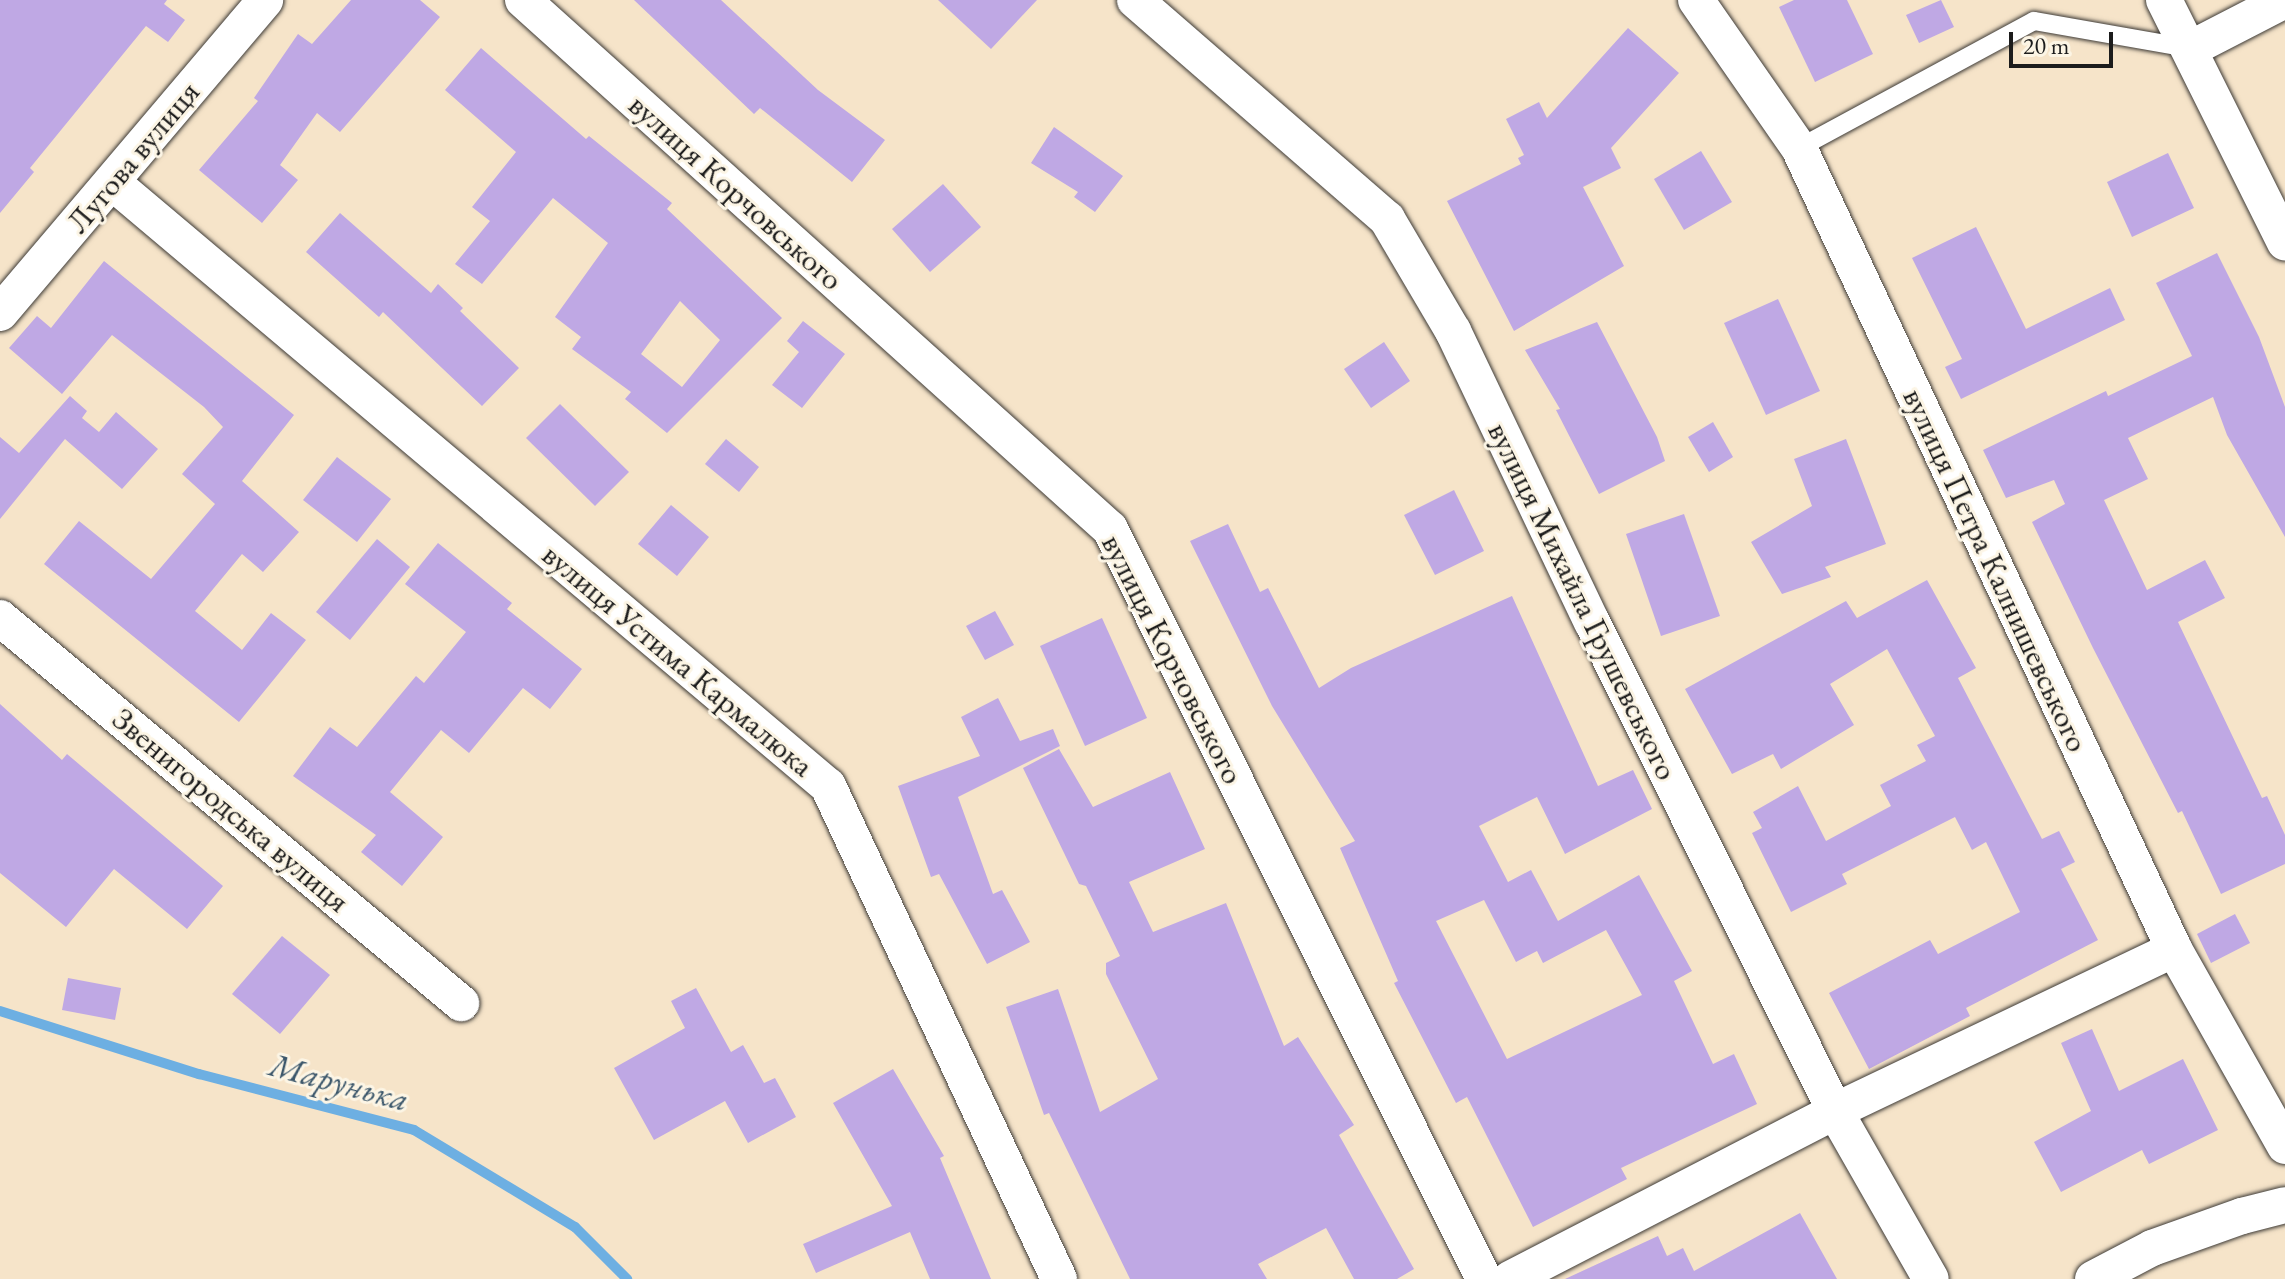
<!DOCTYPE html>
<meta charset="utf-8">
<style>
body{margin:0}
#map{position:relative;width:2285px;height:1279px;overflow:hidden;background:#f6e4c9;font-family:"EB Garamond",serif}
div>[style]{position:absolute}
.stream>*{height:10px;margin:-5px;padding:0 5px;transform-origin:5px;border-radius:5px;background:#6dafe2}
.building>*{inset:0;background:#bfa8e4}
.roads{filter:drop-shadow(0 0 2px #3d3a36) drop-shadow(0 0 2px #3d3a36)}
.service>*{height:18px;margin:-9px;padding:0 9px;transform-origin:9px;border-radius:9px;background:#fff}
.minor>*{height:36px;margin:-18px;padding:0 18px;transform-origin:18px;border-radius:18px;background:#fff}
span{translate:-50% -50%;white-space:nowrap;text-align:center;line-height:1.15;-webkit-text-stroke:6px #fcf5e5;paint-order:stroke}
.street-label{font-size:32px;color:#1c1c1c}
.water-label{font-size:34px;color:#3c576b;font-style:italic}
.scale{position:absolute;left:2009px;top:32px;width:104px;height:36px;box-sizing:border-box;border:4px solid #1c1c1c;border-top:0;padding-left:10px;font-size:24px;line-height:28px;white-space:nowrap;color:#1c1c1c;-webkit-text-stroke:6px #fcf5e5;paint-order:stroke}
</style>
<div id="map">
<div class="stream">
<i style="left:0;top:1011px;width:209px;rotate:17.6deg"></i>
<i style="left:199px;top:1074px;width:222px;rotate:14.6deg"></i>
<i style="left:414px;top:1130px;width:188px;rotate:31.1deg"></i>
<i style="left:575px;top:1227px;width:74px;rotate:45deg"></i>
</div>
<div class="building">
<i style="clip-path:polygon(0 0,167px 0,164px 4px,185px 20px,168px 42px,146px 26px,30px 168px,34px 172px,0 213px)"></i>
<i style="clip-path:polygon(351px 0,420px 0,440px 17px,340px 132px,317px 113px,280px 165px,298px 180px,262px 223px,199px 170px,258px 101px,254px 98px,298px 34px,312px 44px)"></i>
<i style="clip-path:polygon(634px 0,721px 0,818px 90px,885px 140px,852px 182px,760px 108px,754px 114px)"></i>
<i style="clip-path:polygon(938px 0,1037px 0,991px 49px)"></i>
<i style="clip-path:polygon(1794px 0,1847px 0,1873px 54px,1815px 82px,1779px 7px)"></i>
<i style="clip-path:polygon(1941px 0,1954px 27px,1919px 43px,1906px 15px)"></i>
<i style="clip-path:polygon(1628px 28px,1679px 73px,1611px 148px,1621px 168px,1583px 187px,1624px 266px,1514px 331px,1447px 201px,1521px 164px,1518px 158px,1524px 155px,1506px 119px,1539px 102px,1547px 118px)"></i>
<i style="clip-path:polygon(evenodd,481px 48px,586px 139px,589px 136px,672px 203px,667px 209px,782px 318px,667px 433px,625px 399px,631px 392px,572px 349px,581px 337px,555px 317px,608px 243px,553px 198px,482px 284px,455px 264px,490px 221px,472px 207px,516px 152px,445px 90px,481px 48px,680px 301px,720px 340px,682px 387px,641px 354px,680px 301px)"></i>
<i style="clip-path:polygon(1054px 127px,1123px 176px,1095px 212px,1074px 197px,1078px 192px,1031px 163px)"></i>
<i style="clip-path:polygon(1701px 151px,1732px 202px,1684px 230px,1654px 179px)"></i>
<i style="clip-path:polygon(2168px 153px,2194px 208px,2132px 237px,2107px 182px)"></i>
<i style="clip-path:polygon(943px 184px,981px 227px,930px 272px,892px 229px)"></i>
<i style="clip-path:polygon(340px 213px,431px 293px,438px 284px,463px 308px,460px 311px,519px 368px,482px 406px,383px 312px,379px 317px,306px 252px)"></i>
<i style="clip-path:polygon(1976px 227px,2026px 329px,2110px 288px,2125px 320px,1961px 399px,1945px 367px,1962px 359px,1912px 258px)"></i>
<i style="clip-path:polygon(2217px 253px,2259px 337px,2285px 407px,2285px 537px,2227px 435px,2213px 397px,2128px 438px,2148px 479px,2104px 500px,2147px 590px,2205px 560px,2225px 598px,2178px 622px,2262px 798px,2267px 796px,2285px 835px,2285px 864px,2221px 894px,2182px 811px,2178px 813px,2093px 648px,2032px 522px,2065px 504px,2054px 480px,2006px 498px,1983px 450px,2106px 391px,2108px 396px,2192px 356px,2156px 283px)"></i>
<i style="clip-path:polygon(104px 261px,294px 415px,242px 481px,299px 532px,263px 572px,242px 554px,195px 611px,242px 650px,271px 613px,306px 640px,239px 722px,44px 564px,79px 521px,151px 579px,215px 504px,182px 474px,223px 427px,204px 407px,112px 335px,62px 394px,9px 348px,37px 316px,51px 328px)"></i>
<i style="clip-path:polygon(1778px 299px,1820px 391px,1766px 415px,1724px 323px)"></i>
<i style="clip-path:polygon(803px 321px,845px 354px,802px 408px,772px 385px,799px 352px,787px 341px)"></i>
<i style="clip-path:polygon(1597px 322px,1657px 437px,1665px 461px,1599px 494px,1556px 410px,1560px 409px,1525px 350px)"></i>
<i style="clip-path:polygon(1384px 342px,1410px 381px,1371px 408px,1344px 369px)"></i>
<i style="clip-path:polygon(70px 396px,87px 411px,82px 418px,99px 432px,116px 412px,158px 449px,122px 489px,65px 439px,0 519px,0 437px,19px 453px)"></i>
<i style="clip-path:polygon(560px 404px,629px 472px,595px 506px,526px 438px)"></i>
<i style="clip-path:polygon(1713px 422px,1733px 457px,1709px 472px,1688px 437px)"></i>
<i style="clip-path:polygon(726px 439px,759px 467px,739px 492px,705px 464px)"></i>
<i style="clip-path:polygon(1846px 439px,1886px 544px,1825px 567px,1831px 577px,1782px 594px,1751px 542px,1812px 506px,1794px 459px)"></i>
<i style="clip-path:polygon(337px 457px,391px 499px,357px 542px,303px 500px)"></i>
<i style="clip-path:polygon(1454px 490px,1484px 551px,1435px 575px,1404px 515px)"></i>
<i style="clip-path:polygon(671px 505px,709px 537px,677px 576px,638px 544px)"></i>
<i style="clip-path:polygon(1684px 514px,1720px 616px,1661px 636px,1626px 534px)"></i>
<i style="clip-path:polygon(evenodd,1228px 524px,1260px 592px,1268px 588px,1319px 688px,1351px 668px,1512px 596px,1598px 786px,1633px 770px,1652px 809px,1565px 854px,1537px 797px,1479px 826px,1508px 882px,1531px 870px,1558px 921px,1639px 875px,1692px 971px,1674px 981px,1713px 1064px,1734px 1054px,1757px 1104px,1621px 1168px,1627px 1179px,1533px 1227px,1467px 1097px,1456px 1103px,1394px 983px,1398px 981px,1340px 848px,1355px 841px,1272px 706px,1190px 541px,1228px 524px,1484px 900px,1516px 962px,1537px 951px,1543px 963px,1606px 930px,1642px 995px,1507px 1059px,1436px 921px,1484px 900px)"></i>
<i style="clip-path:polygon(377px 539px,410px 567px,350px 640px,316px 612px)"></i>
<i style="clip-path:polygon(438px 543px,512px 603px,507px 609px,582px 669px,550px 709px,523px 688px,469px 753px,441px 730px,390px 792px,443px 837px,402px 886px,361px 852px,376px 835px,293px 776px,330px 727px,357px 747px,416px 676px,424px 683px,466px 632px,405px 584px)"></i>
<i style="clip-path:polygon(1927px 580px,1976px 668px,1958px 678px,2042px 839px,2059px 831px,2075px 862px,2061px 869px,2098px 940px,1966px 1008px,1970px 1016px,1869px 1069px,1829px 993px,1930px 940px,1938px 954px,2020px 912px,1986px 842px,1972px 850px,1955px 817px,1842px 874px,1847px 884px,1791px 912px,1752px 833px,1762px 828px,1753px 812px,1798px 786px,1826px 841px,1891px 806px,1880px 785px,1926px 761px,1917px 745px,1935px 736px,1887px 649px,1830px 684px,1854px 725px,1781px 769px,1773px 754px,1732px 774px,1685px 689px,1846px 601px,1857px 618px)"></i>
<i style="clip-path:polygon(995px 611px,1014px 645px,985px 660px,966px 626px)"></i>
<i style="clip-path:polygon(1102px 618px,1147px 718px,1085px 746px,1040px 646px)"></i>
<i style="clip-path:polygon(998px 698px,1020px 741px,1053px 729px,1060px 746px,958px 797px,993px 894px,1002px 890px,1030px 942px,987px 964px,939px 874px,931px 877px,898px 786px,980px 756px,961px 717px)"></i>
<i style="clip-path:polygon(0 704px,62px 760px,67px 754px,223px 886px,187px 929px,114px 869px,66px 927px,0 873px)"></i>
<i style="clip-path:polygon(1059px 749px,1093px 807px,1170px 772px,1205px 849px,1129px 882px,1153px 932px,1226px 903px,1284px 1046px,1298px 1037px,1354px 1125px,1339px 1135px,1414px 1269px,1397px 1279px,1354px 1279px,1326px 1228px,1258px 1264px,1267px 1279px,1130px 1279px,1049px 1113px,1044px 1115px,1006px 1007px,1058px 989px,1100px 1112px,1158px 1079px,1106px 974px,1106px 963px,1120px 956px,1086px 886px,1079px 884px,1023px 768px)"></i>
<i style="clip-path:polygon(2235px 914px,2250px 943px,2211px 963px,2197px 934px)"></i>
<i style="clip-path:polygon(282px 936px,330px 975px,280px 1034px,232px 994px)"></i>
<i style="clip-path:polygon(68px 978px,121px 988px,115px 1020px,62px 1010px)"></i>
<i style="clip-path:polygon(696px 988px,731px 1052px,743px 1045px,764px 1083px,775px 1078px,796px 1117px,748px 1143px,725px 1101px,654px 1140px,614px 1068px,685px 1028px,671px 1001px)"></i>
<i style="clip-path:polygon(2092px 1029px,2119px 1091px,2183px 1059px,2218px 1130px,2149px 1164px,2142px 1150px,2061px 1192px,2034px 1142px,2091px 1111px,2061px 1043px)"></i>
<i style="clip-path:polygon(893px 1069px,944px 1156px,940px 1158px,991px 1279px,930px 1279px,910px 1232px,816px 1273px,803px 1244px,892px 1206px,833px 1103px)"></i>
<i style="clip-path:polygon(1800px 1213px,1837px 1279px,1565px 1279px,1658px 1236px,1667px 1256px,1683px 1248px,1694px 1271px)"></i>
</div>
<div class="roads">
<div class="service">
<i style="left:1799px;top:148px;width:267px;rotate:-28.4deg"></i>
<i style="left:2034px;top:21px;width:157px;rotate:9.9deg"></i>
</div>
<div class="minor">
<i style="left:523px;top:0;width:790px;rotate:42.02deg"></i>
<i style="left:1110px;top:529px;width:838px;rotate:63.5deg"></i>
<i style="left:1135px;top:0;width:334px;rotate:41deg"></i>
<i style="left:1387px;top:219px;width:130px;rotate:59.5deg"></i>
<i style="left:1453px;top:331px;width:322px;rotate:64.5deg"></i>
<i style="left:1592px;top:622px;width:546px;rotate:63.58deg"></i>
<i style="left:1835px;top:1111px;width:193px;rotate:60.3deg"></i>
<i style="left:1696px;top:0;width:180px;rotate:55.2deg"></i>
<i style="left:1799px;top:148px;width:884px;rotate:64.91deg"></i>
<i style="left:2174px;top:949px;width:226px;rotate:60.6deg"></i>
<i style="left:2164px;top:0;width:271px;rotate:63.5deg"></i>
<i style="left:2190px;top:49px;width:107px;rotate:-27.3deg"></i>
<i style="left:112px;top:182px;width:937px;rotate:40.15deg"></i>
<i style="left:828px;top:786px;width:544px;rotate:64.89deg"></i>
<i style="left:0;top:313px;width:410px;rotate:-49.7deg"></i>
<i style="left:0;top:618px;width:601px;rotate:39.87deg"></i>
<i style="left:1510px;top:1279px;width:366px;rotate:-27.3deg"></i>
<i style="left:1835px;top:1111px;width:376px;rotate:-25.5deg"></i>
<i style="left:2093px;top:1279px;width:67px;rotate:-27.7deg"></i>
<i style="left:2152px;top:1248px;width:96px;rotate:-19.6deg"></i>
<i style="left:2242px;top:1216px;width:44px;rotate:-14.3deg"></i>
</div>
</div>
<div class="street-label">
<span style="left:133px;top:157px;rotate:-50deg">Лугова вулиця</span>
<span style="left:736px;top:192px;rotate:42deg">вулиця Корчовського</span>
<span style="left:1996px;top:570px;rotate:65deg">вулиця Петра Калнишевського</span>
<span style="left:1583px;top:601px;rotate:64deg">вулиця Михайла Грушевського</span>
<span style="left:1173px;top:659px;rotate:63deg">вулиця Корчовського</span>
<span style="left:678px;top:660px;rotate:40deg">вулиця Устима Кармалюка</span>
<span style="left:231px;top:810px;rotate:40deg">Звенигородська вулиця</span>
</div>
<div class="water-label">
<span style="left:339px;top:1082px;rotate:15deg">Марунька</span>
</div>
<div class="scale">20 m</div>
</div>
